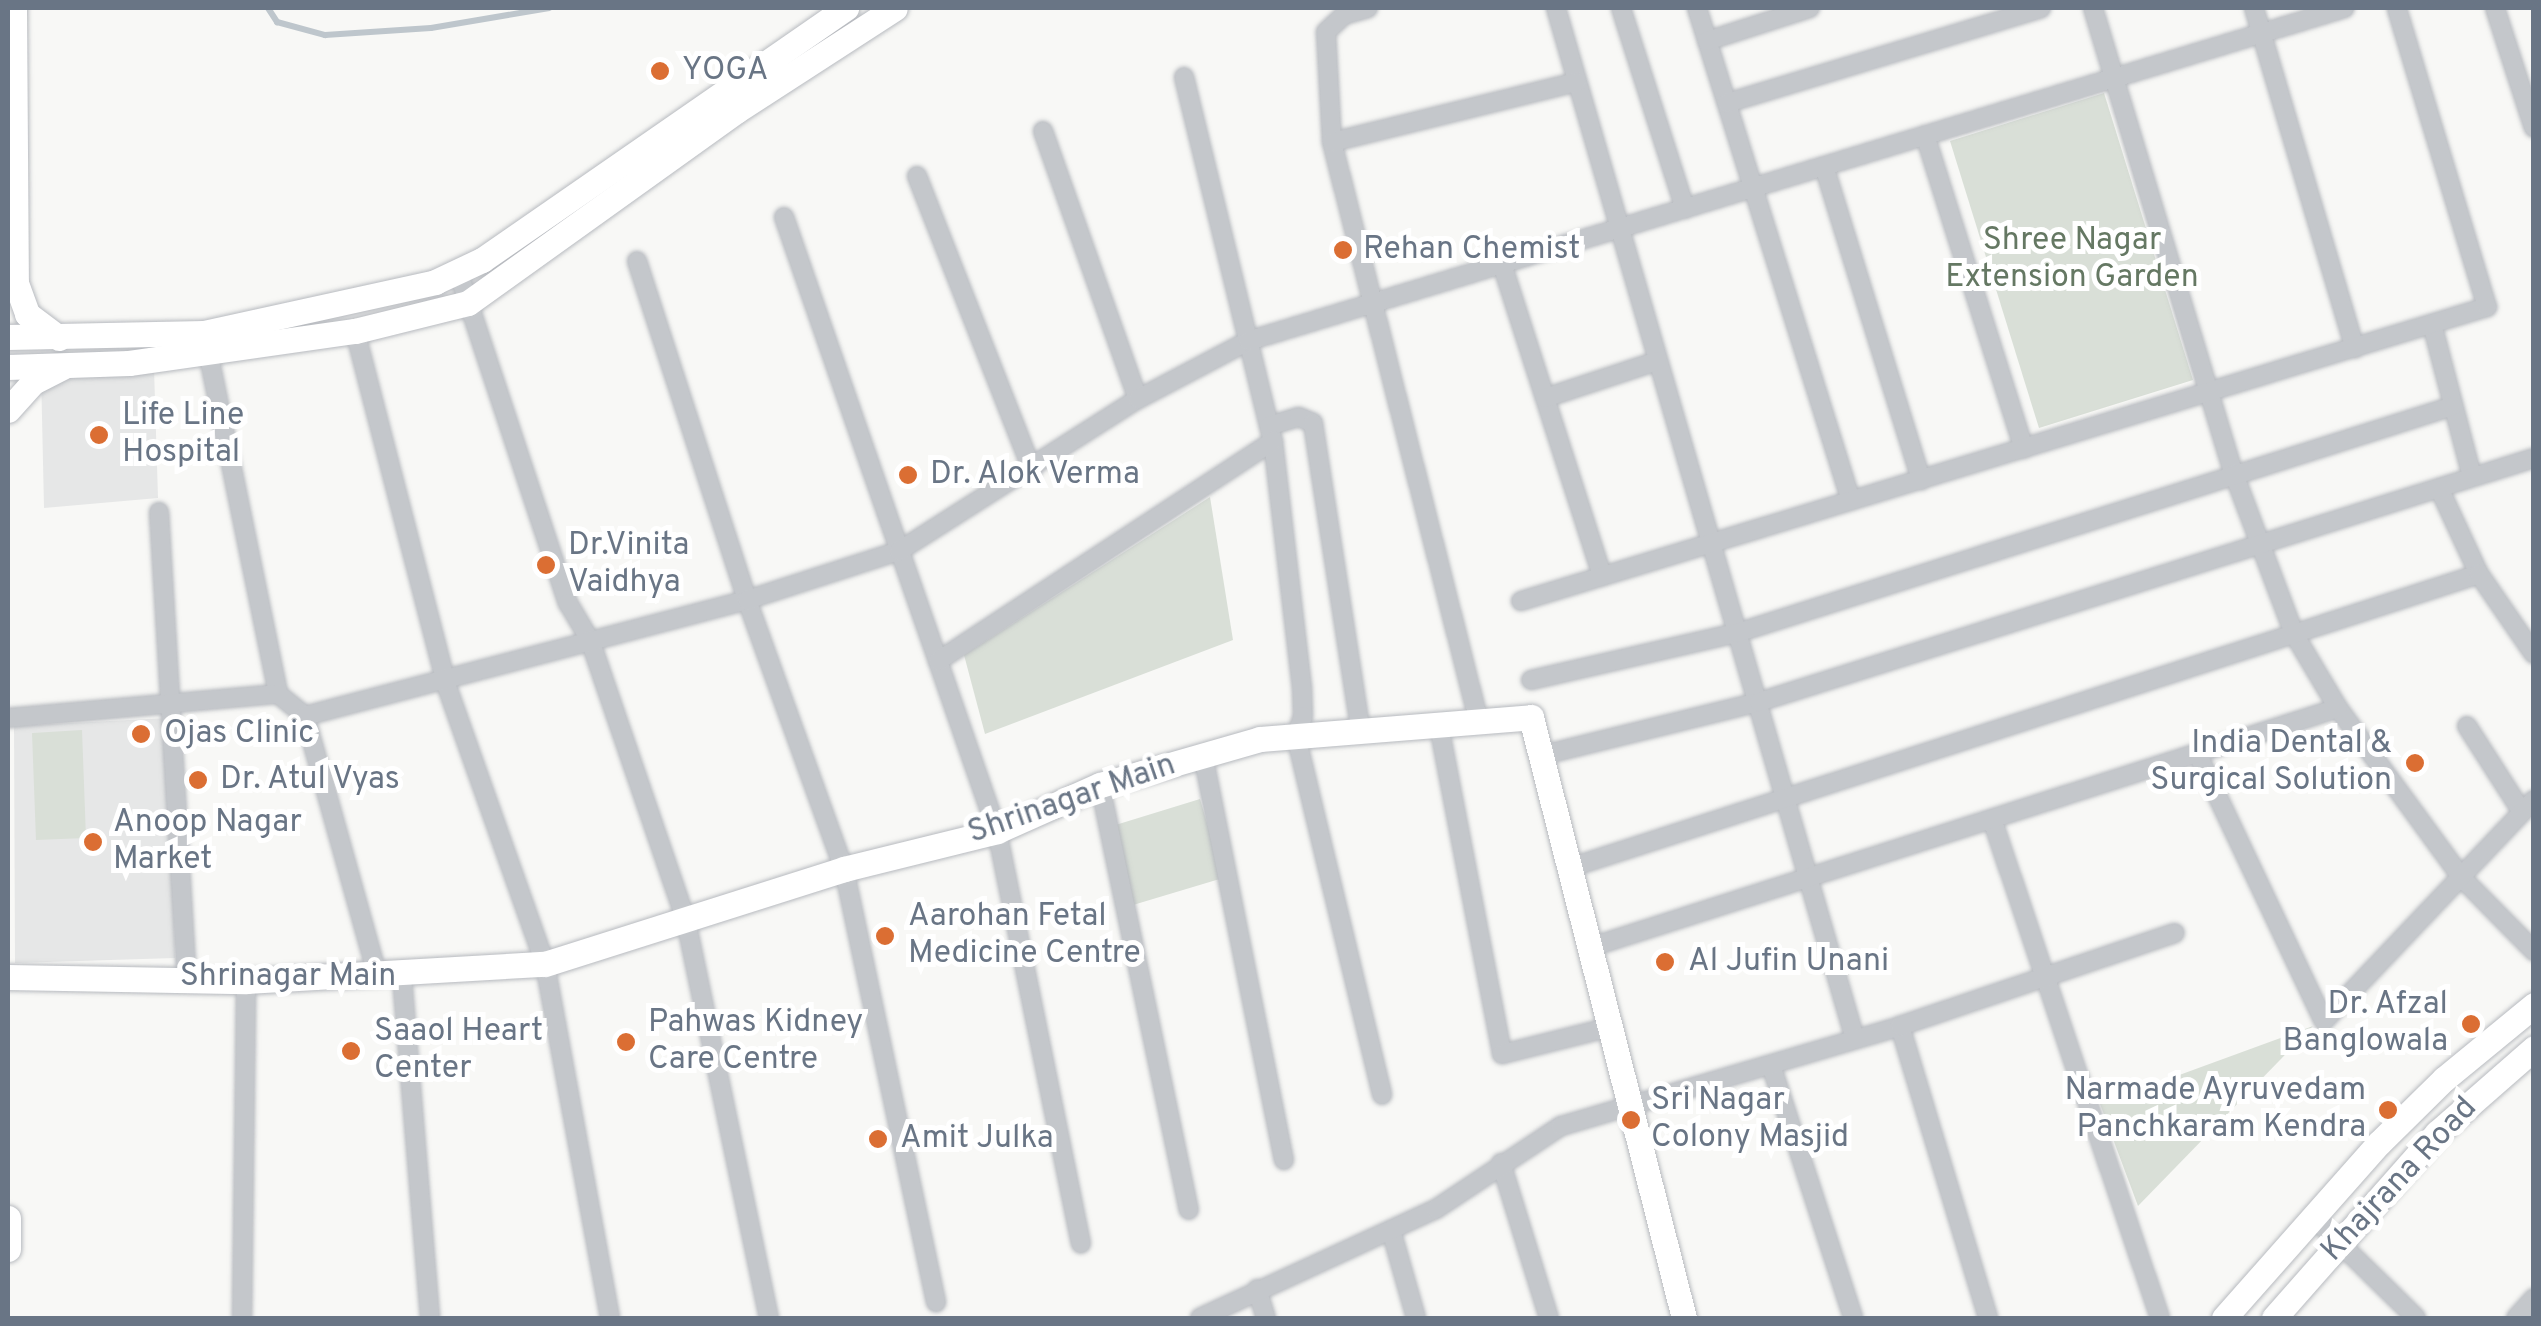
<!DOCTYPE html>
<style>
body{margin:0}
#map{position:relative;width:2541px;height:1326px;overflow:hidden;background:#f8f8f6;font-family:Overpass,sans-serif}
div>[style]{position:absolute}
.built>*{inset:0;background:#e6e7e7}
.green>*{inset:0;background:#d9dfd7}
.stream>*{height:6px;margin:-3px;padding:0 3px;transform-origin:3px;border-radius:3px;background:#bec6cc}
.roads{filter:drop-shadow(0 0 2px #b7babf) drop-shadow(0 0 2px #b7babf)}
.street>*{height:18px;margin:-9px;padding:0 9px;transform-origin:9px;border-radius:9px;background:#c4c7cb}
.secondary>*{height:25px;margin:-12.5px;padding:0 12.5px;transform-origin:12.5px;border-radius:12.5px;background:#fff}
.dots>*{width:28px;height:28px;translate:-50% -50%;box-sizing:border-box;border:5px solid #fff;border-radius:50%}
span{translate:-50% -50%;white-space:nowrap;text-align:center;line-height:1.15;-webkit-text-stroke:10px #fff;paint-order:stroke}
.poi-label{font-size:32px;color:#697585}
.left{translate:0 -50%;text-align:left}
.right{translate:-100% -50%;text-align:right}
.park-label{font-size:32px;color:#657863}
.street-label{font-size:32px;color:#697585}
.frame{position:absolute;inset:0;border:10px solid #697585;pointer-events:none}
</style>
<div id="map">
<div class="built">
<i style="clip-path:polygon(154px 368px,158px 498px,44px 508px,41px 372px)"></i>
<i style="clip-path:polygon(168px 718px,175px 958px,15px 963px,14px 726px)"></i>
</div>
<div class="green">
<i style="clip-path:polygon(2104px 93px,2193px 380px,2039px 428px,1950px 141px)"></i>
<i style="clip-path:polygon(1210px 497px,1233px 640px,985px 734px,964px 655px)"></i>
<i style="clip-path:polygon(82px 730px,86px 838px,36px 840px,32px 733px)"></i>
<i style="clip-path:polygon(1200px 799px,1223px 878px,1133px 905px,1109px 827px)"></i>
<i style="clip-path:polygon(2313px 1026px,2138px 1206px,2100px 1104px)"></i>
</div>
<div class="stream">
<i style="left:268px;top:8px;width:17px;rotate:57deg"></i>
<i style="left:277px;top:22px;width:50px;rotate:15.2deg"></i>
<i style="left:325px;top:35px;width:106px;rotate:-3.8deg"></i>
<i style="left:431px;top:28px;width:120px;rotate:-9.6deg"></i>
</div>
<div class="roads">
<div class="street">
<i style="left:1368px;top:8px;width:25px;rotate:164deg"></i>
<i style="left:1344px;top:15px;width:25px;rotate:137deg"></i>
<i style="left:1326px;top:32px;width:110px;rotate:86.9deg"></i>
<i style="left:1332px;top:142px;width:598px;rotate:75.78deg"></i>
<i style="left:1556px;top:8px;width:1073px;rotate:73.83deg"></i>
<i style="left:1621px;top:8px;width:211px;rotate:72.3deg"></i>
<i style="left:1697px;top:8px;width:516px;rotate:72.65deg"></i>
<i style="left:2093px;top:8px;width:487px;rotate:73.2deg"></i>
<i style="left:2234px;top:474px;width:171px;rotate:69.4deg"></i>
<i style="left:2294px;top:634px;width:86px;rotate:59.3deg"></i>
<i style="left:2338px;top:708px;width:210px;rotate:53.9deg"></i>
<i style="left:2462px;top:878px;width:103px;rotate:45.4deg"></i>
<i style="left:2254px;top:8px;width:355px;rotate:73.5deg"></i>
<i style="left:2495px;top:8px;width:126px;rotate:72deg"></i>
<i style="left:1707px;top:41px;width:108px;rotate:-17.8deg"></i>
<i style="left:1184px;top:77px;width:375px;rotate:76.3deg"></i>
<i style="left:1273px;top:441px;width:248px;rotate:83.3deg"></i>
<i style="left:1302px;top:687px;width:29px;rotate:88deg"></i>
<i style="left:1303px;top:716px;width:21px;rotate:109deg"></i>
<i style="left:1296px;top:736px;width:369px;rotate:76.5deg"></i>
<i style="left:1727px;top:103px;width:328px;rotate:-16.8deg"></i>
<i style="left:1043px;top:131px;width:284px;rotate:70.5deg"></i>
<i style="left:1925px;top:135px;width:329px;rotate:72.5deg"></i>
<i style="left:1332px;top:142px;width:252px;rotate:-13.8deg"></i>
<i style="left:1824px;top:166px;width:329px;rotate:72.8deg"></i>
<i style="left:917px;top:176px;width:316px;rotate:68.6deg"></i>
<i style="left:784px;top:217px;width:650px;rotate:70.87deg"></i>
<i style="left:997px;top:831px;width:421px;rotate:78.5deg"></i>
<i style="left:637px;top:261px;width:356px;rotate:72deg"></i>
<i style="left:747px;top:600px;width:286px;rotate:70.2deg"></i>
<i style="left:844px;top:869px;width:443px;rotate:78deg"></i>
<i style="left:1502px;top:264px;width:328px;rotate:72.2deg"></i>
<i style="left:458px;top:271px;width:350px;rotate:71.7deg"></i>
<i style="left:568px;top:603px;width:43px;rotate:59.3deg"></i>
<i style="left:590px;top:640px;width:297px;rotate:71.1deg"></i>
<i style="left:686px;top:921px;width:406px;rotate:78.2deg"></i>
<i style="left:2432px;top:324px;width:158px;rotate:75.3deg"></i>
<i style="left:355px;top:331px;width:365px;rotate:75.5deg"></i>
<i style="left:446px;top:684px;width:297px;rotate:70.5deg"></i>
<i style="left:545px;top:964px;width:360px;rotate:79.6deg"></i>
<i style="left:206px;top:342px;width:359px;rotate:78.4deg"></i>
<i style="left:1545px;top:398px;width:118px;rotate:-18.3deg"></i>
<i style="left:1269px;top:426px;width:31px;rotate:-17deg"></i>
<i style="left:1299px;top:417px;width:15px;rotate:23deg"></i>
<i style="left:1313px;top:423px;width:309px;rotate:81.2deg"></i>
<i style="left:2439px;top:488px;width:95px;rotate:65.1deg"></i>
<i style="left:159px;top:512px;width:467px;rotate:86.6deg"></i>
<i style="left:1521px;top:601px;width:1010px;rotate:-16.93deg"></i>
<i style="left:2487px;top:307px;width:312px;rotate:-106.8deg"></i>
<i style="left:938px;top:661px;width:401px;rotate:-33.3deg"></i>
<i style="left:1531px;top:680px;width:211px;rotate:-12.9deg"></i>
<i style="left:1737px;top:633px;width:751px;rotate:-17.59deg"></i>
<i style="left:305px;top:716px;width:271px;rotate:74.4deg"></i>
<i style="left:8px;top:718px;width:271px;rotate:-5.1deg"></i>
<i style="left:278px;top:694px;width:35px;rotate:39deg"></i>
<i style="left:305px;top:716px;width:457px;rotate:-14.7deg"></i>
<i style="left:747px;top:600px;width:160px;rotate:-17.9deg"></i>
<i style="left:899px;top:551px;width:283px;rotate:-32.5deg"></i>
<i style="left:1138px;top:399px;width:124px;rotate:-27.8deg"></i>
<i style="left:1248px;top:341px;width:1146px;rotate:-16.89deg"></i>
<i style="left:1439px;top:726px;width:334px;rotate:79.1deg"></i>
<i style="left:1502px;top:1054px;width:107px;rotate:-14deg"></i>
<i style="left:2467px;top:726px;width:102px;rotate:57.4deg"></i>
<i style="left:1203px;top:755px;width:413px;rotate:78.7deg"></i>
<i style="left:1543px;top:755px;width:222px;rotate:-13.8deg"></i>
<i style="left:1759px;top:702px;width:813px;rotate:-17.48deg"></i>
<i style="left:2198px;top:755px;width:294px;rotate:64.7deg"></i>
<i style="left:2324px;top:1021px;width:305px;rotate:-46.5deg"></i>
<i style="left:1100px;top:785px;width:434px;rotate:78.2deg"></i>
<i style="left:1993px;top:822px;width:523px;rotate:71.39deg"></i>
<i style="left:1569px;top:868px;width:956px;rotate:-17.9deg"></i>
<i style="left:2479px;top:574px;width:97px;rotate:55.5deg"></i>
<i style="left:1588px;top:948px;width:787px;rotate:-17.74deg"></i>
<i style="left:402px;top:977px;width:342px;rotate:85.3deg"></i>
<i style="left:1900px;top:1026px;width:305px;rotate:73.2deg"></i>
<i style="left:1771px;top:1065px;width:266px;rotate:72deg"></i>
<i style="left:1501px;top:1163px;width:162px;rotate:72.8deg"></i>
<i style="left:2313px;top:1217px;width:144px;rotate:44.4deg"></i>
<i style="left:1391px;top:1230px;width:91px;rotate:74.1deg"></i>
<i style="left:1257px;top:1289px;width:30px;rotate:73deg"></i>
<i style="left:242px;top:1318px;width:337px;rotate:-89.3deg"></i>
<i style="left:1200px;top:1318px;width:260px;rotate:-24.8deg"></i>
<i style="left:1436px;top:1209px;width:150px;rotate:-33.6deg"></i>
<i style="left:1561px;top:1126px;width:353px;rotate:-16.4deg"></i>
<i style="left:1900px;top:1026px;width:290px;rotate:-18.7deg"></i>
<i style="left:2516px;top:1318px;width:27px;rotate:-48deg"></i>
</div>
<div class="secondary">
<i style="left:14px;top:8px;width:275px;rotate:89.6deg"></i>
<i style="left:16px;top:283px;width:33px;rotate:70deg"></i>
<i style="left:27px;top:314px;width:40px;rotate:37deg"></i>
<i style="left:8px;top:337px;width:196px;rotate:-1.2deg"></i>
<i style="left:204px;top:333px;width:237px;rotate:-12.4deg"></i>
<i style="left:435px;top:282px;width:52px;rotate:-25.1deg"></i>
<i style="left:482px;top:260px;width:443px;rotate:-34.7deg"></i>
<i style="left:8px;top:367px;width:121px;rotate:-1.9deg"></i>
<i style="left:129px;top:363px;width:228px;rotate:-8.1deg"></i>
<i style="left:355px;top:331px;width:116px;rotate:-13.9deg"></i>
<i style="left:468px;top:303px;width:330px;rotate:-35.6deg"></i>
<i style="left:736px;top:111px;width:189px;rotate:-32.9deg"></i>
<i style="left:8px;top:410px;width:38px;rotate:-48deg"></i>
<i style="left:33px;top:382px;width:33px;rotate:-27deg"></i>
<i style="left:8px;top:977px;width:238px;rotate:1deg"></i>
<i style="left:246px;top:981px;width:299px;rotate:-3.3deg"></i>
<i style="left:545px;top:964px;width:314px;rotate:-17.6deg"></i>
<i style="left:844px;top:869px;width:158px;rotate:-13.9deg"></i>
<i style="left:997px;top:831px;width:113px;rotate:-24.1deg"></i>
<i style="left:1100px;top:785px;width:166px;rotate:-16deg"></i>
<i style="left:1260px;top:739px;width:272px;rotate:-4.6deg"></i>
<i style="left:1531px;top:717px;width:620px;rotate:75.72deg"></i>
<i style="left:8px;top:1218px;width:31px;rotate:90deg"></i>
<i style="left:2224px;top:1318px;width:234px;rotate:-48.5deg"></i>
<i style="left:2379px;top:1143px;width:91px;rotate:-44.6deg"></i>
<i style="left:2444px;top:1079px;width:117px;rotate:-39.4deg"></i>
<i style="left:2274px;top:1318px;width:247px;rotate:-48.6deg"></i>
<i style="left:2437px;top:1133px;width:129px;rotate:-41.2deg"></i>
</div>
</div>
<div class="dots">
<i style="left:660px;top:71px;background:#db6e33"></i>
<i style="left:1343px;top:250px;background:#db6e33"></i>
<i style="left:99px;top:435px;background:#db6e33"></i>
<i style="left:908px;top:475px;background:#db6e33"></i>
<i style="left:546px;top:565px;background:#db6e33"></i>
<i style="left:141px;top:734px;background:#db6e33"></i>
<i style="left:2415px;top:763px;background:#db6e33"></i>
<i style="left:198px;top:780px;background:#db6e33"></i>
<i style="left:93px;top:842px;background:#db6e33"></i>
<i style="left:885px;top:936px;background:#db6e33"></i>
<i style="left:1665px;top:962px;background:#db6e33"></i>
<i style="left:2471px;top:1024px;background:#db6e33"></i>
<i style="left:626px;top:1042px;background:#db6e33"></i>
<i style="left:351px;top:1051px;background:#db6e33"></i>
<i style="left:2388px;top:1110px;background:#db6e33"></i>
<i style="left:1631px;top:1120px;background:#db6e33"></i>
<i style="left:878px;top:1139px;background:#db6e33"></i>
</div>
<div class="poi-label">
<span class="left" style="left:682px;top:71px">YOGA</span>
<span class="left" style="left:1363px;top:250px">Rehan Chemist</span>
<span class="left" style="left:122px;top:435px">Life Line<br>Hospital</span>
<span class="left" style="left:930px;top:475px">Dr. Alok Verma</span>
<span class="left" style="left:568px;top:565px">Dr.Vinita<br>Vaidhya</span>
<span class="left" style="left:164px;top:734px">Ojas Clinic</span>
<span class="right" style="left:2392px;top:763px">India Dental &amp;<br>Surgical Solution</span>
<span class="left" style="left:220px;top:780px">Dr. Atul Vyas</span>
<span class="left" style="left:113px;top:842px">Anoop Nagar<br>Market</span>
<span class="left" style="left:908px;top:936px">Aarohan Fetal<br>Medicine Centre</span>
<span class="left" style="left:1688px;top:962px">Al Jufin Unani</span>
<span class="right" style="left:2448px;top:1024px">Dr. Afzal<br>Banglowala</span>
<span class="left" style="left:648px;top:1042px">Pahwas Kidney<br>Care Centre</span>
<span class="left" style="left:374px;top:1051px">Saaol Heart<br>Center</span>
<span class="right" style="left:2366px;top:1110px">Narmade Ayruvedam<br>Panchkaram Kendra</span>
<span class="left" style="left:1651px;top:1120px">Sri Nagar<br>Colony Masjid</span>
<span class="left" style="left:900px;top:1139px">Amit Julka</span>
</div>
<div class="park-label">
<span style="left:2072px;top:260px">Shree Nagar<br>Extension Garden</span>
</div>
<div class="street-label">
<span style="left:1072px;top:800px;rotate:-19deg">Shrinagar Main</span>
<span style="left:288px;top:977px">Shrinagar Main</span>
<span style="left:2400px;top:1180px;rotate:-47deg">Khajrana Road</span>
</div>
<div class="frame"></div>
</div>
